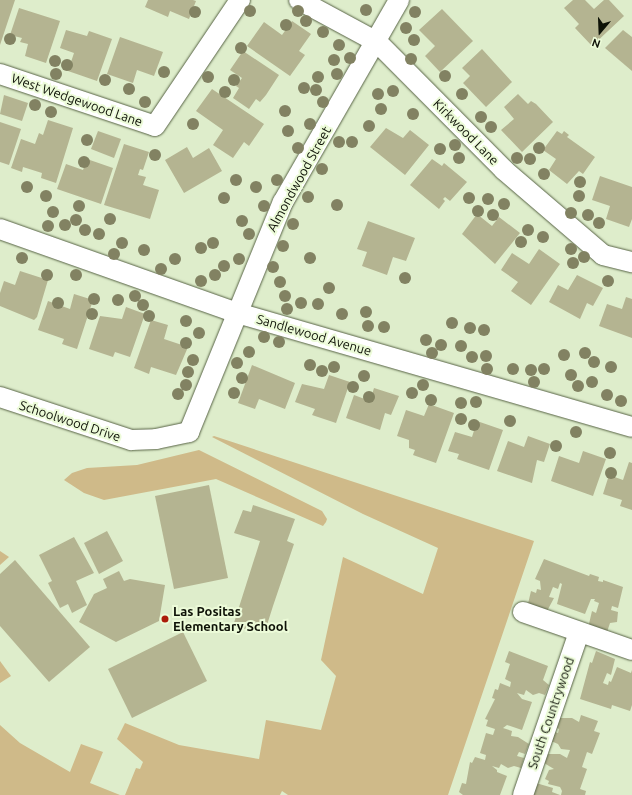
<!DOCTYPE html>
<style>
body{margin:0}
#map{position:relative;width:632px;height:795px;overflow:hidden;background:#deedcb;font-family:Ubuntu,sans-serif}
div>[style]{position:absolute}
.green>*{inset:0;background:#cfba89}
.building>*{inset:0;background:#b4b491}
.roads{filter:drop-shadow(0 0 1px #576345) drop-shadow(0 0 1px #576345)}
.minor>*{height:20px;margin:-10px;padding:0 10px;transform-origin:10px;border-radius:10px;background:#fff}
.trees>*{width:12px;height:12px;margin:-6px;border-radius:50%;background:#828262}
.dots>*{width:11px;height:11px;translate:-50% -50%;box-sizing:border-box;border:2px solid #ecfbd8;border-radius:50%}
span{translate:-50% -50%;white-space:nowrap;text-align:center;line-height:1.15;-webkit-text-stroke:4px #ecfbd8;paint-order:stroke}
.street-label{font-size:13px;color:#0e1207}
.poi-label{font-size:13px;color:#0e1207;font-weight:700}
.left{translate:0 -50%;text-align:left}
.north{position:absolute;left:580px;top:12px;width:40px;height:40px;-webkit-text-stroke:3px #ecfbd8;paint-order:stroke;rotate:199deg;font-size:11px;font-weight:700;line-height:16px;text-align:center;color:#0e1207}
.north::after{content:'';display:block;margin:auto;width:14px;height:18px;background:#0e1207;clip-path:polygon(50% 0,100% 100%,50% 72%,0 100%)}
</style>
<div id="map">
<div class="green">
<i style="clip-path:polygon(214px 436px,534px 541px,448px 795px,288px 795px,282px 791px,280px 795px,125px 795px,136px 768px,140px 769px,143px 762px,117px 739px,125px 723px,179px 745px,259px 759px,266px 720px,321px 730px,336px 676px,321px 660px,343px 557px,423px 594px,438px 548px,363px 514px,212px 437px)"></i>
<i style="clip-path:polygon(199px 450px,322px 511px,327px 519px,326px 522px,323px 526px,216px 479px,104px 500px,84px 493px,64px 480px,72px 473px,87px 468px,137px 465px)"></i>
<i style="clip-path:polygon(0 551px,9px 557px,0 565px)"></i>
<i style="clip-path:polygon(0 661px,11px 676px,0 683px)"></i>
<i style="clip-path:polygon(0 725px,20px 743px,70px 772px,81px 744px,103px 752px,90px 783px,120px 795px,0 795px)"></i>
</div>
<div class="building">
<i style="clip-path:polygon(0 0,15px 0,0 45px)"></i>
<i style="clip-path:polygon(148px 0,193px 0,196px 1px,189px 19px,170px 11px,168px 17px,145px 7px)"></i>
<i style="clip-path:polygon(573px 0,585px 0,594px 9px,604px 0,609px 0,624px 16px,592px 46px,575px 28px,579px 24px,564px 8px)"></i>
<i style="clip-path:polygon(19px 8px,60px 21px,46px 63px,25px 56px,28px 44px,20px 42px,22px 38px,10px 35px)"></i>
<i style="clip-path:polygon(442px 9px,473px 41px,440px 72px,425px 56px,435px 46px,419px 30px)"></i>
<i style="clip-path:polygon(292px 21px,311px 34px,299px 51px,305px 55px,290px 76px,247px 46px,264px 22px,282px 35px)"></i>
<i style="clip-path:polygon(66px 30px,87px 36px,89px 31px,112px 39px,97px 81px,68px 71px,74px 53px,60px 48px)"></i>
<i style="clip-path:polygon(623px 30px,632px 37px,632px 71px,605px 48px)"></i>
<i style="clip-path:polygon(120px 37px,163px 52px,154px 76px,137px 70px,133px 83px,107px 74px)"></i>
<i style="clip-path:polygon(482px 49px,512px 82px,486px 107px,463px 83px,470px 76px,462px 68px)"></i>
<i style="clip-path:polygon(243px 51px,279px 75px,266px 95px,260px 102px,256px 99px,249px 109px,233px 98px,239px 88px,236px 86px,242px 78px,230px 70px)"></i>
<i style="clip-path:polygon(212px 89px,264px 124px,249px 146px,244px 142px,233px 158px,213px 145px,223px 130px,196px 111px)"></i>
<i style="clip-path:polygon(518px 94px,528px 104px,531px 101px,536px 104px,553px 122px,522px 152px,501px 130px,514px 119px,504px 107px)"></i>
<i style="clip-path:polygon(4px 95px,28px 103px,22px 121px,0 114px)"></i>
<i style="clip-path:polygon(48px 120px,73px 128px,56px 183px,41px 178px,42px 173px,23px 167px,22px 172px,11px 168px,21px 139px,35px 144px,39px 133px,43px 135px)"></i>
<i style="clip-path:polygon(0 122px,21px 129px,9px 165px,0 162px)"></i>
<i style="clip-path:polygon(386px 128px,403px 138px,410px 130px,429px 145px,405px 175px,370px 147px)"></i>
<i style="clip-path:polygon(98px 131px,121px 139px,114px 158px,91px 149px)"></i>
<i style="clip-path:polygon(557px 131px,562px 134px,564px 131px,569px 135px,567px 137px,595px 157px,583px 174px,579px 171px,567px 184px,549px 170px,556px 159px,543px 150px)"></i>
<i style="clip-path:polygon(124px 144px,149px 152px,143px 170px,140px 169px,138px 175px,146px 177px,143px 185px,159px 190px,150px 219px,104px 205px)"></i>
<i style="clip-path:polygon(187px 147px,193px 158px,209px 148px,222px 171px,184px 193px,165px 160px)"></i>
<i style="clip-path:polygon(87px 159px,113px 168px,101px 204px,57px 189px,66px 164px,83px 170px)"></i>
<i style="clip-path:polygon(432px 159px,442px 166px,444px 163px,467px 182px,450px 201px,445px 197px,443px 199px,445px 201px,439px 209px,410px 185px)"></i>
<i style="clip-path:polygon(600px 176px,632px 187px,632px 219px,629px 227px,606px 219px,610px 206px,592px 200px)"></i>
<i style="clip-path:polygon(477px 214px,492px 226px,499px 217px,520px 233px,495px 264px,462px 234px)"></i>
<i style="clip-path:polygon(368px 221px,415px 238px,406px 261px,393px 257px,387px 275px,362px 266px,367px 252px,357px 249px)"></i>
<i style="clip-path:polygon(539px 249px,560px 264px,531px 305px,511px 291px,518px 282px,501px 270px,512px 253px,529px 264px)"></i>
<i style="clip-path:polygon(20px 271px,48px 280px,37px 317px,34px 320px,0 306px,0 293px,4px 281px,15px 285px)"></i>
<i style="clip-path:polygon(577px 275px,603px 288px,593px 306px,587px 303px,580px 319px,549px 302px,558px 285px,568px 290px)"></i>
<i style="clip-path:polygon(74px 294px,93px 300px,77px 349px,62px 344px,64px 339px,38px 330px,48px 301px,70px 309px)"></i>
<i style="clip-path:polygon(626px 297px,632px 299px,632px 338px,599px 326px,607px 304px,622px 309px)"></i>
<i style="clip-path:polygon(126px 307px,145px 314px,130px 357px,115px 352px,113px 357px,89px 349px,100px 316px,122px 319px)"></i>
<i style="clip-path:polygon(151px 320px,168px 325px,164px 339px,188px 347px,176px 375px,151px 367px,149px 374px,134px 368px)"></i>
<i style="clip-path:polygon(252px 365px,295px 383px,285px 409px,259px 399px,255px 409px,238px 403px)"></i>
<i style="clip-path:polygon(329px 375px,350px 382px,336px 423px,312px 415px,315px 409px,295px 402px,302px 384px,324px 389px)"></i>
<i style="clip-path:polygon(374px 388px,399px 396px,391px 415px,385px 413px,380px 430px,346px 418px,354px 395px,370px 401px)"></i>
<i style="clip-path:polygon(429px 404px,454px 413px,436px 463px,413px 455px,415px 450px,409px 448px,409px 440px,397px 436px,406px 410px,424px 416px)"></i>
<i style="clip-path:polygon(477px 421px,503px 430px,489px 470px,457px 459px,459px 454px,448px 451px,455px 432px,472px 437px)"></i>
<i style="clip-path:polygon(528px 436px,550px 444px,544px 462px,537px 460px,532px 483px,497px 471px,508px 441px,524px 447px)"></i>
<i style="clip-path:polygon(583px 451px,606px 459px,593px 496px,551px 481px,559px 456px,579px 463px)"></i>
<i style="clip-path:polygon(629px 462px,632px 463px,632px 510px,620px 506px,622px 500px,603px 494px,609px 475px,623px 480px)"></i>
<i style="clip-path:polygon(209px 485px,228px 578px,174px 589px,155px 496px)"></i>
<i style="clip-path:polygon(253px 505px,295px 519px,287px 541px,294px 544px,273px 606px,267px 625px,260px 623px,257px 632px,233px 626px,260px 541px,234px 533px,243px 510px,251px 512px)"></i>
<i style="clip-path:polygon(107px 531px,123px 561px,99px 574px,84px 543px)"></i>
<i style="clip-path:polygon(74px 537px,94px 573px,76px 581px,87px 605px,72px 613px,68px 604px,60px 608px,48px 583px,52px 581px,39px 555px)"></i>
<i style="clip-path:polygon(544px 559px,589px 576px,590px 574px,599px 577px,598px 581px,603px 582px,603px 580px,623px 587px,618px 608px,612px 606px,611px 610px,618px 612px,617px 622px,610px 623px,606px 635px,588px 628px,592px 611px,596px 613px,599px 603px,594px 601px,595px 599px,591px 599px,585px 614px,557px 604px,562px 584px,560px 583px,558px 589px,553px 587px,549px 597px,554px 598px,546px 613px,527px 608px,531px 591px,536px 593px,537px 589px,541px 590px,540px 581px,535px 579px)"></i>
<i style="clip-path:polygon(15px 560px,90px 647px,49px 682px,0 626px,0 574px)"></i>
<i style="clip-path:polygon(119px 571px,124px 581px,130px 579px,165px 585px,159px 621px,116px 642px,79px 622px,94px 594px,107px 588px,103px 579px)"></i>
<i style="clip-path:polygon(183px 632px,207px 681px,132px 718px,108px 669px)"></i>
<i style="clip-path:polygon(509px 651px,548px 666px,543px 680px,549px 685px,545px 695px,539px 693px,533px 695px,526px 690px,524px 695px,517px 693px,522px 699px,532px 702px,522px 730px,507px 725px,503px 728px,512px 731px,511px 736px,518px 737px,529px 744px,525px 754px,519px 752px,517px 756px,524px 758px,521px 768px,514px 766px,508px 768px,501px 764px,499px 768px,492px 766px,497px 770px,497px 772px,507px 776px,500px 795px,463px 795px,459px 792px,462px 783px,466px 784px,470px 762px,472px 763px,475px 757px,485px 760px,486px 755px,480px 753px,486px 733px,493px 735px,495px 729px,486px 726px,488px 720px,485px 719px,495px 699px,492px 698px,495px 689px,498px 690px,500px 683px,510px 687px,511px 682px,505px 679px,510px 664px,505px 662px)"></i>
<i style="clip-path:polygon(596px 651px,615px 659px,611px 675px,607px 673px,603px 683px,608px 685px,609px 681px,611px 682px,617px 667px,631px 673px,632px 670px,632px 705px,630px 711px,612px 705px,611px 709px,580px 699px,590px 662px,592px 663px)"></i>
<i style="clip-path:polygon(581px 715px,598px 721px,594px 731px,600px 733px,592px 754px,587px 752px,582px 767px,587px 769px,580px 789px,586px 791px,585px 795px,561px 795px,562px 791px,560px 787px,548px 784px,549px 781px,545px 779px,549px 770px,554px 769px,544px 763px,547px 754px,560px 754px,567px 758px,570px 750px,561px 749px,558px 744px,551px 741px,554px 732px,558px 733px,559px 729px,555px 727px,559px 718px,572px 718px,579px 722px)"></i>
<i style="clip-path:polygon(536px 783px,553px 788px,552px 792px,560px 795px,531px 795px)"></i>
</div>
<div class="roads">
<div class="minor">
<i style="left:299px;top:0;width:89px;rotate:28.3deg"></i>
<i style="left:377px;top:42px;width:180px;rotate:45.2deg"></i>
<i style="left:504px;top:170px;width:130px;rotate:40.6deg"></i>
<i style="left:603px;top:255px;width:30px;rotate:14deg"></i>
<i style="left:0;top:74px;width:163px;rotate:18.5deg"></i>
<i style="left:155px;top:126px;width:152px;rotate:-56deg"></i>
<i style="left:0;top:229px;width:251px;rotate:19.5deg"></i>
<i style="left:237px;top:313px;width:411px;rotate:16.1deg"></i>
<i style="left:0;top:397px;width:138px;rotate:18.2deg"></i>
<i style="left:131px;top:440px;width:25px;rotate:-2deg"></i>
<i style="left:156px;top:439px;width:34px;rotate:-12deg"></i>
<i style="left:189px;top:432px;width:248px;rotate:-67.8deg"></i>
<i style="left:283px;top:202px;width:233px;rotate:-60.1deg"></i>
<i style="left:523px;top:612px;width:115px;rotate:19.2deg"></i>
<i style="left:523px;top:795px;width:172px;rotate:-71deg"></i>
</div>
</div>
<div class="trees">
<i style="left:366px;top:10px"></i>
<i style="left:250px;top:11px"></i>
<i style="left:298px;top:11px"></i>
<i style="left:195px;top:12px"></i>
<i style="left:415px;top:12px"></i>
<i style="left:306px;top:21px"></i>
<i style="left:286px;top:25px"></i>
<i style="left:406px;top:28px"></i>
<i style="left:323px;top:32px"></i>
<i style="left:10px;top:39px"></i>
<i style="left:414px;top:40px"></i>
<i style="left:339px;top:45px"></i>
<i style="left:241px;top:48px"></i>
<i style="left:350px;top:58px"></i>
<i style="left:411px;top:59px"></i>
<i style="left:334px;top:60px"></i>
<i style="left:55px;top:61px"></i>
<i style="left:67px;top:65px"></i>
<i style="left:164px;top:72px"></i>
<i style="left:56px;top:74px"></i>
<i style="left:337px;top:74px"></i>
<i style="left:445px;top:76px"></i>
<i style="left:208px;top:77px"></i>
<i style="left:318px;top:77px"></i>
<i style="left:105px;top:80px"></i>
<i style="left:234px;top:80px"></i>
<i style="left:304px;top:88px"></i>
<i style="left:129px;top:89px"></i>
<i style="left:316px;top:90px"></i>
<i style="left:393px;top:91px"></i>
<i style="left:225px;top:92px"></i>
<i style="left:378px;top:94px"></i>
<i style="left:462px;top:94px"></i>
<i style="left:145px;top:102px"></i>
<i style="left:323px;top:102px"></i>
<i style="left:35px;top:105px"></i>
<i style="left:381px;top:109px"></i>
<i style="left:285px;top:111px"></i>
<i style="left:51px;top:112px"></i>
<i style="left:413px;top:114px"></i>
<i style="left:481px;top:117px"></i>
<i style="left:193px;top:124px"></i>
<i style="left:310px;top:124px"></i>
<i style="left:369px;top:126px"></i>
<i style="left:491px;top:127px"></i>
<i style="left:288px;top:131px"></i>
<i style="left:87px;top:140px"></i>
<i style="left:339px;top:142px"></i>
<i style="left:352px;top:142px"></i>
<i style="left:455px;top:145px"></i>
<i style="left:298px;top:148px"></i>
<i style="left:539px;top:148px"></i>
<i style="left:440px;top:149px"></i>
<i style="left:155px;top:155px"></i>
<i style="left:459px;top:158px"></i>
<i style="left:517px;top:158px"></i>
<i style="left:530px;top:159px"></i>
<i style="left:84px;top:162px"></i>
<i style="left:322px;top:169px"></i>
<i style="left:544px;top:174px"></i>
<i style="left:236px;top:180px"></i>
<i style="left:277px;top:180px"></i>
<i style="left:580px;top:182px"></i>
<i style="left:27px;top:187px"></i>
<i style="left:256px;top:187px"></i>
<i style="left:46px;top:196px"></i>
<i style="left:579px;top:196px"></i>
<i style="left:308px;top:197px"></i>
<i style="left:224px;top:198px"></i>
<i style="left:469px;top:198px"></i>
<i style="left:488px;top:199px"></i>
<i style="left:504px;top:204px"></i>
<i style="left:337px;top:205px"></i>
<i style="left:79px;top:206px"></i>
<i style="left:264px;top:206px"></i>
<i style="left:478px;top:211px"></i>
<i style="left:53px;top:212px"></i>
<i style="left:571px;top:213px"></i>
<i style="left:493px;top:215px"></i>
<i style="left:588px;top:215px"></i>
<i style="left:110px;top:219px"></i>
<i style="left:76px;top:220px"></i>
<i style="left:242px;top:221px"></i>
<i style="left:599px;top:223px"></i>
<i style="left:293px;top:224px"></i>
<i style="left:65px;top:225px"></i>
<i style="left:48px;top:226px"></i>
<i style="left:85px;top:230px"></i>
<i style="left:528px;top:230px"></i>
<i style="left:99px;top:234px"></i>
<i style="left:249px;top:234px"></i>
<i style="left:543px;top:237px"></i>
<i style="left:521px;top:242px"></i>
<i style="left:122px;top:243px"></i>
<i style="left:213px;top:243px"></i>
<i style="left:283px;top:246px"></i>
<i style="left:201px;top:248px"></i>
<i style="left:571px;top:249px"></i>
<i style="left:144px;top:250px"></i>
<i style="left:114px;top:254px"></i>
<i style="left:584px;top:257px"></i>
<i style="left:22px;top:258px"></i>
<i style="left:310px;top:258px"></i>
<i style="left:175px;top:259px"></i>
<i style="left:239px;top:259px"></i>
<i style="left:573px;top:263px"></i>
<i style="left:224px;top:266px"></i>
<i style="left:273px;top:267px"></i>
<i style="left:161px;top:269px"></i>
<i style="left:47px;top:275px"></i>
<i style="left:76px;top:275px"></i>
<i style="left:215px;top:275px"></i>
<i style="left:405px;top:278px"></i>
<i style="left:201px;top:281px"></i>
<i style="left:608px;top:281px"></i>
<i style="left:280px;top:282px"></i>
<i style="left:329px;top:288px"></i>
<i style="left:135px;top:296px"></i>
<i style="left:285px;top:296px"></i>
<i style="left:94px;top:299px"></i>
<i style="left:118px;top:300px"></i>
<i style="left:58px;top:303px"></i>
<i style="left:301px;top:303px"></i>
<i style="left:318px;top:304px"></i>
<i style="left:143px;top:305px"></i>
<i style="left:287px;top:309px"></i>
<i style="left:366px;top:312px"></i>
<i style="left:92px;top:314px"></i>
<i style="left:342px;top:314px"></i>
<i style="left:149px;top:316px"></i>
<i style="left:186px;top:321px"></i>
<i style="left:452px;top:323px"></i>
<i style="left:368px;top:326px"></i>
<i style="left:384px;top:327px"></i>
<i style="left:470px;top:328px"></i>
<i style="left:484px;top:330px"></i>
<i style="left:199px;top:333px"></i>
<i style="left:264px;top:337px"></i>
<i style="left:426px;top:340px"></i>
<i style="left:279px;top:342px"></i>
<i style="left:186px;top:343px"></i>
<i style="left:441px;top:345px"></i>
<i style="left:461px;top:346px"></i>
<i style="left:249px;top:352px"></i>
<i style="left:432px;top:353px"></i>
<i style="left:585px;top:353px"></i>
<i style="left:564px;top:355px"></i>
<i style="left:486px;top:356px"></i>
<i style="left:472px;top:357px"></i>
<i style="left:193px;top:360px"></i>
<i style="left:594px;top:362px"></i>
<i style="left:237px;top:363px"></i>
<i style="left:310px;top:365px"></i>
<i style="left:334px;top:367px"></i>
<i style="left:611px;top:367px"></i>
<i style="left:487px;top:369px"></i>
<i style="left:513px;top:369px"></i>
<i style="left:544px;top:369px"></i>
<i style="left:531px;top:370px"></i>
<i style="left:322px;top:371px"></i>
<i style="left:188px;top:372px"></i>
<i style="left:571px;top:375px"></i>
<i style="left:364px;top:376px"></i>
<i style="left:242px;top:378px"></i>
<i style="left:534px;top:382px"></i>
<i style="left:592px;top:382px"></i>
<i style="left:186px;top:385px"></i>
<i style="left:423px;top:385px"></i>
<i style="left:578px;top:386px"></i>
<i style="left:353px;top:387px"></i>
<i style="left:234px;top:393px"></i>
<i style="left:412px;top:393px"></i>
<i style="left:178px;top:394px"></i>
<i style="left:607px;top:395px"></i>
<i style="left:369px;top:397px"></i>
<i style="left:431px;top:400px"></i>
<i style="left:621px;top:401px"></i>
<i style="left:476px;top:402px"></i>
<i style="left:461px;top:403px"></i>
<i style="left:461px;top:419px"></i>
<i style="left:510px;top:421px"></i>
<i style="left:474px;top:425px"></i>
<i style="left:576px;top:432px"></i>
<i style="left:556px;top:446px"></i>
<i style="left:610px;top:453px"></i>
<i style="left:611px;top:473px"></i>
</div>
<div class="dots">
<i style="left:165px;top:619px;background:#ab1b09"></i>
</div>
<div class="street-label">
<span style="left:77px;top:100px;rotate:19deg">West Wedgewood Lane</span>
<span style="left:466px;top:132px;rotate:45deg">Kirkwood Lane</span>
<span style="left:299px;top:179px;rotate:-61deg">Almondwood Street</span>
<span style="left:314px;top:335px;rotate:16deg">Sandlewood Avenue</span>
<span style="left:70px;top:421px;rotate:18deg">Schoolwood Drive</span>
<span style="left:551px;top:713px;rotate:-71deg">South Countrywood</span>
</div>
<div class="poi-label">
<span class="left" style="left:173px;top:619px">Las Positas<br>Elementary School</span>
</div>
<div class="north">N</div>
</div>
